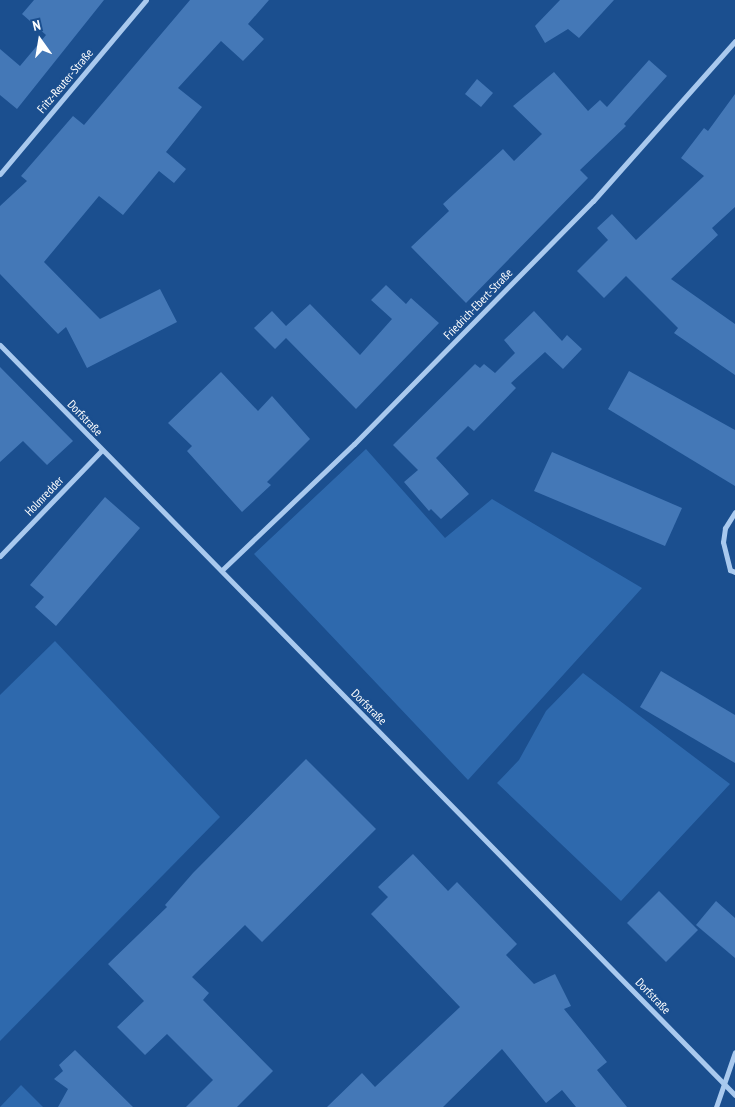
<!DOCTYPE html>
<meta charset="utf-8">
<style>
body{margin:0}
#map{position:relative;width:735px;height:1107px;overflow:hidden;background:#1b4f8f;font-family:"PT Sans Narrow",sans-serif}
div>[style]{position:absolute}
.green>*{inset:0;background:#2e69ad}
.building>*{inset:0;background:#4478b7}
.street>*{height:5px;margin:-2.5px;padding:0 2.5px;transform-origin:2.5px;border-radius:2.5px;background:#a9c9ee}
span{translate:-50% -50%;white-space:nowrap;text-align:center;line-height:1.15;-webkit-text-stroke:5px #1b4f8f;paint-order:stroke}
.street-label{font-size:12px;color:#fff}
.north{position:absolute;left:15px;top:15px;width:50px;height:50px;-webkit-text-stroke:4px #1b4f8f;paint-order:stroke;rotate:347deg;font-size:14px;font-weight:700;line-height:20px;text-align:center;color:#fff}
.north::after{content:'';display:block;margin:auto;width:18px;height:22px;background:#fff;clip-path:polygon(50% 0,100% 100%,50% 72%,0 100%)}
</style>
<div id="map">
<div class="green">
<i style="clip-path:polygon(366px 449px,445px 538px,492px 499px,642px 588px,468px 780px,254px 554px)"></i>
<i style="clip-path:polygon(55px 641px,220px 817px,0 1041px,0 695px)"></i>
<i style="clip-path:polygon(583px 673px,730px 784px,621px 901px,497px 783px,519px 760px,546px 711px)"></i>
<i style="clip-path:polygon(21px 1085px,43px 1107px,0 1107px)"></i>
</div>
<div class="building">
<i style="clip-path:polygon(34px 0,104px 0,17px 109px,0 95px,0 49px,20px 66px,46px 35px,22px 14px)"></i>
<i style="clip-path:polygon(190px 0,269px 0,248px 24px,264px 39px,243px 61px,221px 41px,178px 88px,202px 107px,166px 152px,186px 169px,174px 183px,159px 171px,123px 215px,99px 196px,44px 262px,100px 319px,160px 289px,177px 322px,87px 368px,66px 327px,58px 334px,0 274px,0 206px,27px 181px,21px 176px,73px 116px,84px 125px)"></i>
<i style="clip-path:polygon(560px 0,614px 0,579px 38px,568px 29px,545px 43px,535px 26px)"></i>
<i style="clip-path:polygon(649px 60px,667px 76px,624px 124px,626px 126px,580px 170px,588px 178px,466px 303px,411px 247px,449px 211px,443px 204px,503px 149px,514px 161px,542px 134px,513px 106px,554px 72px,588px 111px,600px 100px,607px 107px)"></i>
<i style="clip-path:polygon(477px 79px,493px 93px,481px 107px,465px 94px)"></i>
<i style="clip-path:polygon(735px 94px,735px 207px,712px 228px,718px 235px,671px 279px,735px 324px,735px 375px,674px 333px,678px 328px,626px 276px,604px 298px,577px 271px,608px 240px,597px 228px,612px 214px,636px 240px,704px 176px,681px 158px,704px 128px,708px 131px)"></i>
<i style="clip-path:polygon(386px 285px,406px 304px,411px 298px,439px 323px,356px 409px,286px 338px,275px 349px,254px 328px,272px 311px,286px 326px,310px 304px,360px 355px,392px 319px,371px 300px)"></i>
<i style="clip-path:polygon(534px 311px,562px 341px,567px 335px,582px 349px,563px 369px,545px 352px,511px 383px,516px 388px,474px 431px,468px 426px,436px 458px,469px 494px,441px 519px,431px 509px,429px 511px,404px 482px,418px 470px,393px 445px,475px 364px,480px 368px,484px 364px,495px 373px,515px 353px,504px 340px)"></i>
<i style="clip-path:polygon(0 367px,73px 441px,47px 465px,23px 441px,0 462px)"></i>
<i style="clip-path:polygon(629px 371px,735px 430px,735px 486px,608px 409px)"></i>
<i style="clip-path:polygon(221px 372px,258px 411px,272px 396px,310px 439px,267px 482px,271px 485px,242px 512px,187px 451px,192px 446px,168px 423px)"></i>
<i style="clip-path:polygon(552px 452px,682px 508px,665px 546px,534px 491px)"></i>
<i style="clip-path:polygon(105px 497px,140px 528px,56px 626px,35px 607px,44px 597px,30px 585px)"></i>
<i style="clip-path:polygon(661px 671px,735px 715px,735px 763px,640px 707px)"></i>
<i style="clip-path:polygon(306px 759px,376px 829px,262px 942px,245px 925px,192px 977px,209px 993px,203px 1000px,273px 1071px,237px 1107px,186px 1107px,213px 1080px,167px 1034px,145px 1055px,117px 1027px,144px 1001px,108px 964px,167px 907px,165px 905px,193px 873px)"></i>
<i style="clip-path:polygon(413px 854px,448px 891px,457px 882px,517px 944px,506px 955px,534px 984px,555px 974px,571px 1006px,564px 1009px,607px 1062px,597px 1070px,627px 1107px,576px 1107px,562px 1090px,546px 1103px,502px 1049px,443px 1107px,327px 1107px,362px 1073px,375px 1087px,460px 1007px,371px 914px,388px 897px,378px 887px)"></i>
<i style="clip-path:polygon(659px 891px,698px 930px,666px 962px,627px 923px)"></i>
<i style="clip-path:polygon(716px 901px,735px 918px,735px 958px,696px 925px)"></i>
<i style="clip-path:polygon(75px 1050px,133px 1107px,58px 1107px,68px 1089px,54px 1079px,63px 1071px,59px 1065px)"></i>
</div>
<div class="street">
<i style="left:0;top:174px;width:227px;rotate:-50deg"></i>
<i style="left:0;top:345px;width:1050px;rotate:45.58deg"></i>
<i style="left:735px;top:512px;width:19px;rotate:122deg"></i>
<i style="left:725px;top:528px;width:14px;rotate:98deg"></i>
<i style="left:723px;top:542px;width:29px;rotate:76deg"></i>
<i style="left:730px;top:570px;width:5px;rotate:22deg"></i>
<i style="left:0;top:556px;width:147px;rotate:-46.1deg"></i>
<i style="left:222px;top:570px;width:182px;rotate:-43.7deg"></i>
<i style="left:354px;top:444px;width:341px;rotate:-45.5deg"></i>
<i style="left:593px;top:201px;width:214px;rotate:-48.4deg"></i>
<i style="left:716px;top:1107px;width:58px;rotate:-70.9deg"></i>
</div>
<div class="street-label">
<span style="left:65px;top:81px;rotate:-50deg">Fritz-Reuter-Straße</span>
<span style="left:478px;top:304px;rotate:-46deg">Friedrich-Ebert-Straße</span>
<span style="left:85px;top:418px;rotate:46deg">Dorfstraße</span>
<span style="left:44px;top:496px;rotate:-46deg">Holmredder</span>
<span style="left:369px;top:707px;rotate:45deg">Dorfstraße</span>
<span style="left:653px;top:996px;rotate:46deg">Dorfstraße</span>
</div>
<div class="north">N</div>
</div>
